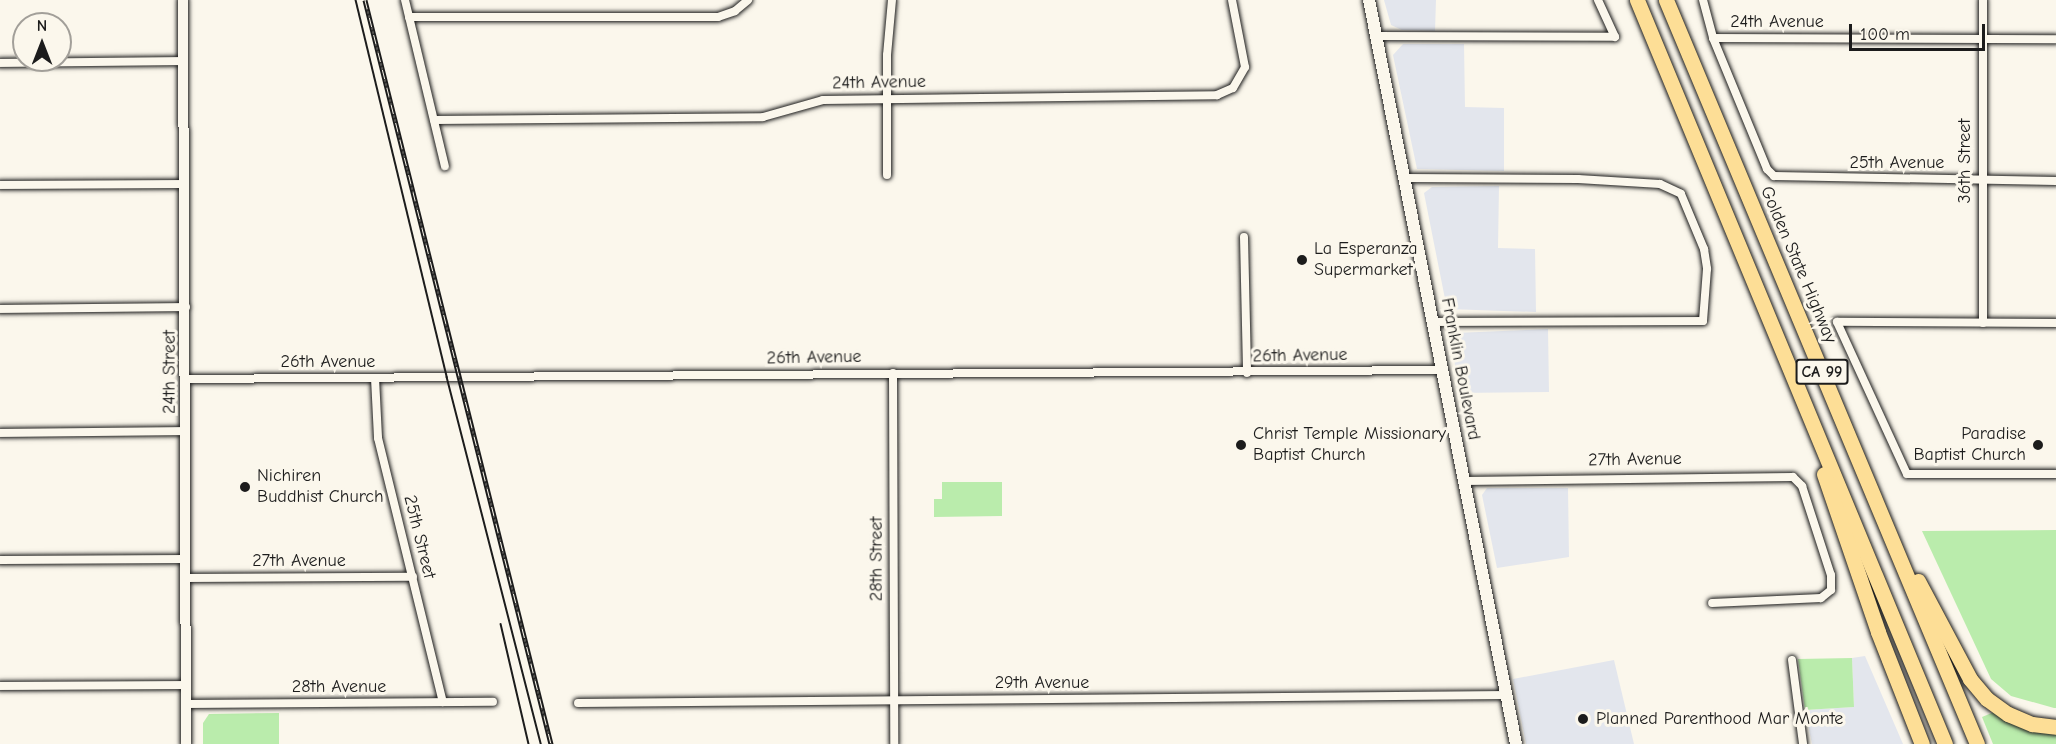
<!DOCTYPE html>
<style>
body{margin:0}
#map{position:relative;width:2056px;height:744px;overflow:hidden;background:#fbf7ec;font-family:"Comic Neue",sans-serif}
div>[style]{position:absolute}
.built>*{inset:0;background:#e3e6ed}
.green>*{inset:0;background:#baecac}
.roads{filter:drop-shadow(0 0 2px #1c1c1c) drop-shadow(0 0 2px #1c1c1c)}
.minor>*{height:8px;margin:-4px;padding:0 4px;transform-origin:4px;border-radius:4px;background:#fbf7ec}
.tertiary>*{height:10px;margin:-5px;padding:0 5px;transform-origin:5px;border-radius:5px;background:#fbf7ec}
.secondary>*{height:12px;margin:-6px;padding:0 6px;transform-origin:6px;border-radius:6px;background:#fbf7ec}
.motorway>*{height:15px;margin:-7.5px;padding:0 7.5px;transform-origin:7.5px;border-radius:7.5px;background:#fdde96}
.tram>*{height:1.5px;margin:-0.75px;padding:0 0.75px;transform-origin:0.75px;border-radius:0.75px;background:#1c1c1c}
.rail>*{height:5px;margin-top:-2.5px;transform-origin:0;background:repeating-linear-gradient(90deg,#fbf7ec 0 9px,#1c1c1c 0 18px);box-sizing:border-box;border-block:2px solid #1c1c1c}
.dots>*{width:16px;height:16px;translate:-50% -50%;box-sizing:border-box;border:3px solid #fbf7ec;border-radius:50%}
span{translate:-50% -50%;white-space:nowrap;text-align:center;line-height:1.15;-webkit-text-stroke:6px #fbf7ec;paint-order:stroke}
.shield-label span{padding:2px 4px;background:#fbf7ec;border:2px solid;border-radius:4px;-webkit-text-stroke-width:0}
.shield-label{font-size:16px;color:#1c1c1c;font-weight:700}
.street-label{font-size:18px;color:#1c1c1c}
.poi-label{font-size:18px;color:#1c1c1c}
.left{translate:0 -50%;text-align:left}
.right{translate:-100% -50%;text-align:right}
.north{position:absolute;left:12px;top:12px;width:60px;height:60px;box-sizing:border-box;background:#fbf7ec;border:2px solid #a29f99;border-radius:50%;rotate:0deg;font-size:16px;font-weight:700;line-height:24px;text-align:center;color:#1c1c1c}
.north::after{content:'';display:block;margin:auto;width:21px;height:27px;background:#1c1c1c;clip-path:polygon(50% 0,100% 100%,50% 72%,0 100%)}
.scale{position:absolute;left:1849px;top:24px;width:136px;height:27px;box-sizing:border-box;border:3px solid #1c1c1c;border-top:0;padding-left:8px;font-size:18px;line-height:21px;white-space:nowrap;color:#1c1c1c;-webkit-text-stroke:4px #fbf7ec;paint-order:stroke}
</style>
<div id="map">
<div class="built">
<i style="clip-path:polygon(1384px 0,1436px 0,1435px 31px,1402px 30px,1391px 25px)"></i>
<i style="clip-path:polygon(1403px 44px,1464px 44px,1465px 107px,1504px 108px,1504px 171px,1417px 169px,1393px 55px)"></i>
<i style="clip-path:polygon(1499px 186px,1498px 248px,1535px 249px,1536px 312px,1447px 309px,1424px 193px,1432px 187px)"></i>
<i style="clip-path:polygon(1548px 329px,1549px 392px,1458px 393px,1452px 338px,1456px 333px)"></i>
<i style="clip-path:polygon(1487px 488px,1568px 488px,1569px 557px,1497px 568px,1482px 495px)"></i>
<i style="clip-path:polygon(1865px 656px,1903px 744px,1812px 744px,1805px 710px,1854px 707px,1852px 658px)"></i>
<i style="clip-path:polygon(1614px 660px,1634px 744px,1526px 744px,1513px 679px)"></i>
</div>
<div class="green">
<i style="clip-path:polygon(942px 482px,1002px 482px,1002px 516px,934px 517px,934px 499px,942px 499px)"></i>
<i style="clip-path:polygon(2056px 530px,2056px 708px,2054px 708px,2011px 696px,1991px 679px,1922px 531px)"></i>
<i style="clip-path:polygon(1852px 658px,1854px 707px,1805px 710px,1798px 659px)"></i>
<i style="clip-path:polygon(1994px 712px,2056px 730px,2056px 744px,1993px 744px,1982px 717px)"></i>
<i style="clip-path:polygon(279px 713px,279px 744px,203px 744px,203px 723px,209px 714px)"></i>
</div>
<div class="roads">
<div class="minor">
<i style="left:405px;top:0;width:171px;rotate:76.5deg"></i>
<i style="left:1703px;top:0;width:39px;rotate:75deg"></i>
<i style="left:1713px;top:38px;width:142px;rotate:67.6deg"></i>
<i style="left:1767px;top:169px;width:10px;rotate:45deg"></i>
<i style="left:1774px;top:176px;width:282px;rotate:1deg"></i>
<i style="left:409px;top:17px;width:309px"></i>
<i style="left:718px;top:17px;width:18px;rotate:-19deg"></i>
<i style="left:735px;top:11px;width:17px;rotate:-40deg"></i>
<i style="left:1376px;top:36px;width:239px;rotate:0.2deg"></i>
<i style="left:1615px;top:37px;width:41px;rotate:-114.7deg"></i>
<i style="left:1713px;top:38px;width:343px;rotate:0.2deg"></i>
<i style="left:0;top:63px;width:182px;rotate:-0.6deg"></i>
<i style="left:434px;top:120px;width:329px;rotate:-0.5deg"></i>
<i style="left:763px;top:117px;width:62px;rotate:-15.8deg"></i>
<i style="left:823px;top:100px;width:394px;rotate:-0.7deg"></i>
<i style="left:1217px;top:95px;width:17px;rotate:-24deg"></i>
<i style="left:1233px;top:88px;width:24px;rotate:-60deg"></i>
<i style="left:1245px;top:67px;width:68px;rotate:-101deg"></i>
<i style="left:887px;top:175px;width:120px;rotate:-90deg"></i>
<i style="left:887px;top:55px;width:55px;rotate:-84.8deg"></i>
<i style="left:1404px;top:178px;width:174px;rotate:0.3deg"></i>
<i style="left:1578px;top:179px;width:82px;rotate:3.5deg"></i>
<i style="left:1660px;top:184px;width:23px;rotate:25deg"></i>
<i style="left:1681px;top:194px;width:60px;rotate:67.3deg"></i>
<i style="left:1704px;top:249px;width:20px;rotate:81deg"></i>
<i style="left:1707px;top:269px;width:52px;rotate:94.4deg"></i>
<i style="left:1703px;top:321px;width:270px;rotate:179.8deg"></i>
<i style="left:0;top:185px;width:183px;rotate:-0.3deg"></i>
<i style="left:1244px;top:237px;width:136px;rotate:88.7deg"></i>
<i style="left:0;top:309px;width:186px;rotate:-0.6deg"></i>
<i style="left:1983px;top:323px;width:323px;rotate:-90deg"></i>
<i style="left:2056px;top:323px;width:219px;rotate:-179.7deg"></i>
<i style="left:1837px;top:322px;width:167px;rotate:65.3deg"></i>
<i style="left:1907px;top:474px;width:149px"></i>
<i style="left:893px;top:373px;width:371px;rotate:89.8deg"></i>
<i style="left:375px;top:378px;width:60px;rotate:87.1deg"></i>
<i style="left:378px;top:438px;width:272px;rotate:76.2deg"></i>
<i style="left:186px;top:379px;width:1256px;rotate:-0.41deg"></i>
<i style="left:0;top:433px;width:186px;rotate:-0.6deg"></i>
<i style="left:1464px;top:481px;width:329px;rotate:-0.7deg"></i>
<i style="left:1793px;top:477px;width:13px;rotate:45deg"></i>
<i style="left:1802px;top:486px;width:94px;rotate:72deg"></i>
<i style="left:1831px;top:575px;width:15px;rotate:90deg"></i>
<i style="left:1831px;top:590px;width:13px;rotate:141deg"></i>
<i style="left:1821px;top:598px;width:109px;rotate:177.4deg"></i>
<i style="left:0;top:560px;width:186px;rotate:-0.3deg"></i>
<i style="left:185px;top:578px;width:228px;rotate:-0.3deg"></i>
<i style="left:1792px;top:660px;width:85px;rotate:82.5deg"></i>
<i style="left:0;top:686px;width:186px;rotate:-0.3deg"></i>
<i style="left:578px;top:703px;width:929px;rotate:-0.49deg"></i>
<i style="left:186px;top:704px;width:307px;rotate:-0.4deg"></i>
</div>
<div class="tertiary">
<i style="left:183px;top:0;width:744px;rotate:89.77deg"></i>
</div>
<div class="secondary">
<i style="left:1369px;top:0;width:758px;rotate:78.82deg"></i>
</div>
<div class="motorway">
<i style="left:1637px;top:0;width:805px;rotate:67.51deg"></i>
<i style="left:1666px;top:0;width:806px;rotate:67.31deg"></i>
<i style="left:1824px;top:474px;width:167px;rotate:71.1deg"></i>
<i style="left:1878px;top:632px;width:120px;rotate:68.6deg"></i>
<i style="left:1918px;top:581px;width:111px;rotate:62deg"></i>
<i style="left:1970px;top:679px;width:26px;rotate:50deg"></i>
<i style="left:1987px;top:699px;width:26px;rotate:36deg"></i>
<i style="left:2008px;top:714px;width:26px;rotate:23deg"></i>
<i style="left:2032px;top:724px;width:24px;rotate:7deg"></i>
</div>
</div>
<div class="tram">
<i style="left:356px;top:0;width:388px;rotate:76.4deg"></i>
<i style="left:447px;top:377px;width:379px;rotate:75.6deg"></i>
<i style="left:501px;top:624px;width:123px;rotate:76.9deg"></i>
</div>
<div class="rail">
<i style="left:365px;top:0;width:767px;rotate:75.96deg"></i>
</div>
<div class="dots">
<i style="left:1302px;top:260px;background:#1c1c1c"></i>
<i style="left:1241px;top:445px;background:#1c1c1c"></i>
<i style="left:2038px;top:445px;background:#1c1c1c"></i>
<i style="left:245px;top:487px;background:#1c1c1c"></i>
<i style="left:1583px;top:719px;background:#1c1c1c"></i>
</div>
<div class="shield-label">
<span style="left:1822px;top:372px">CA 99</span>
</div>
<div class="street-label">
<span style="left:1777px;top:22px">24th Avenue</span>
<span style="left:879px;top:83px;rotate:-1deg">24th Avenue</span>
<span style="left:1965px;top:161px;rotate:-90deg">36th Street</span>
<span style="left:1897px;top:163px">25th Avenue</span>
<span style="left:1798px;top:265px;rotate:67deg">Golden State Highway</span>
<span style="left:1300px;top:356px;rotate:-1deg">26th Avenue</span>
<span style="left:814px;top:358px;rotate:-1deg">26th Avenue</span>
<span style="left:328px;top:362px">26th Avenue</span>
<span style="left:1460px;top:369px;rotate:79deg">Franklin Boulevard</span>
<span style="left:170px;top:372px;rotate:-90deg">24th Street</span>
<span style="left:1635px;top:460px;rotate:-1deg">27th Avenue</span>
<span style="left:419px;top:537px;rotate:76deg">25th Street</span>
<span style="left:877px;top:559px;rotate:-90deg">28th Street</span>
<span style="left:299px;top:561px">27th Avenue</span>
<span style="left:1042px;top:683px">29th Avenue</span>
<span style="left:339px;top:687px">28th Avenue</span>
</div>
<div class="poi-label">
<span class="left" style="left:1314px;top:260px">La Esperanza<br>Supermarket</span>
<span class="left" style="left:1253px;top:445px">Christ Temple Missionary<br>Baptist Church</span>
<span class="right" style="left:2026px;top:445px">Paradise<br>Baptist Church</span>
<span class="left" style="left:257px;top:487px">Nichiren<br>Buddhist Church</span>
<span class="left" style="left:1596px;top:719px">Planned Parenthood Mar Monte</span>
</div>
<div class="north">N</div>
<div class="scale">100 m</div>
</div>
